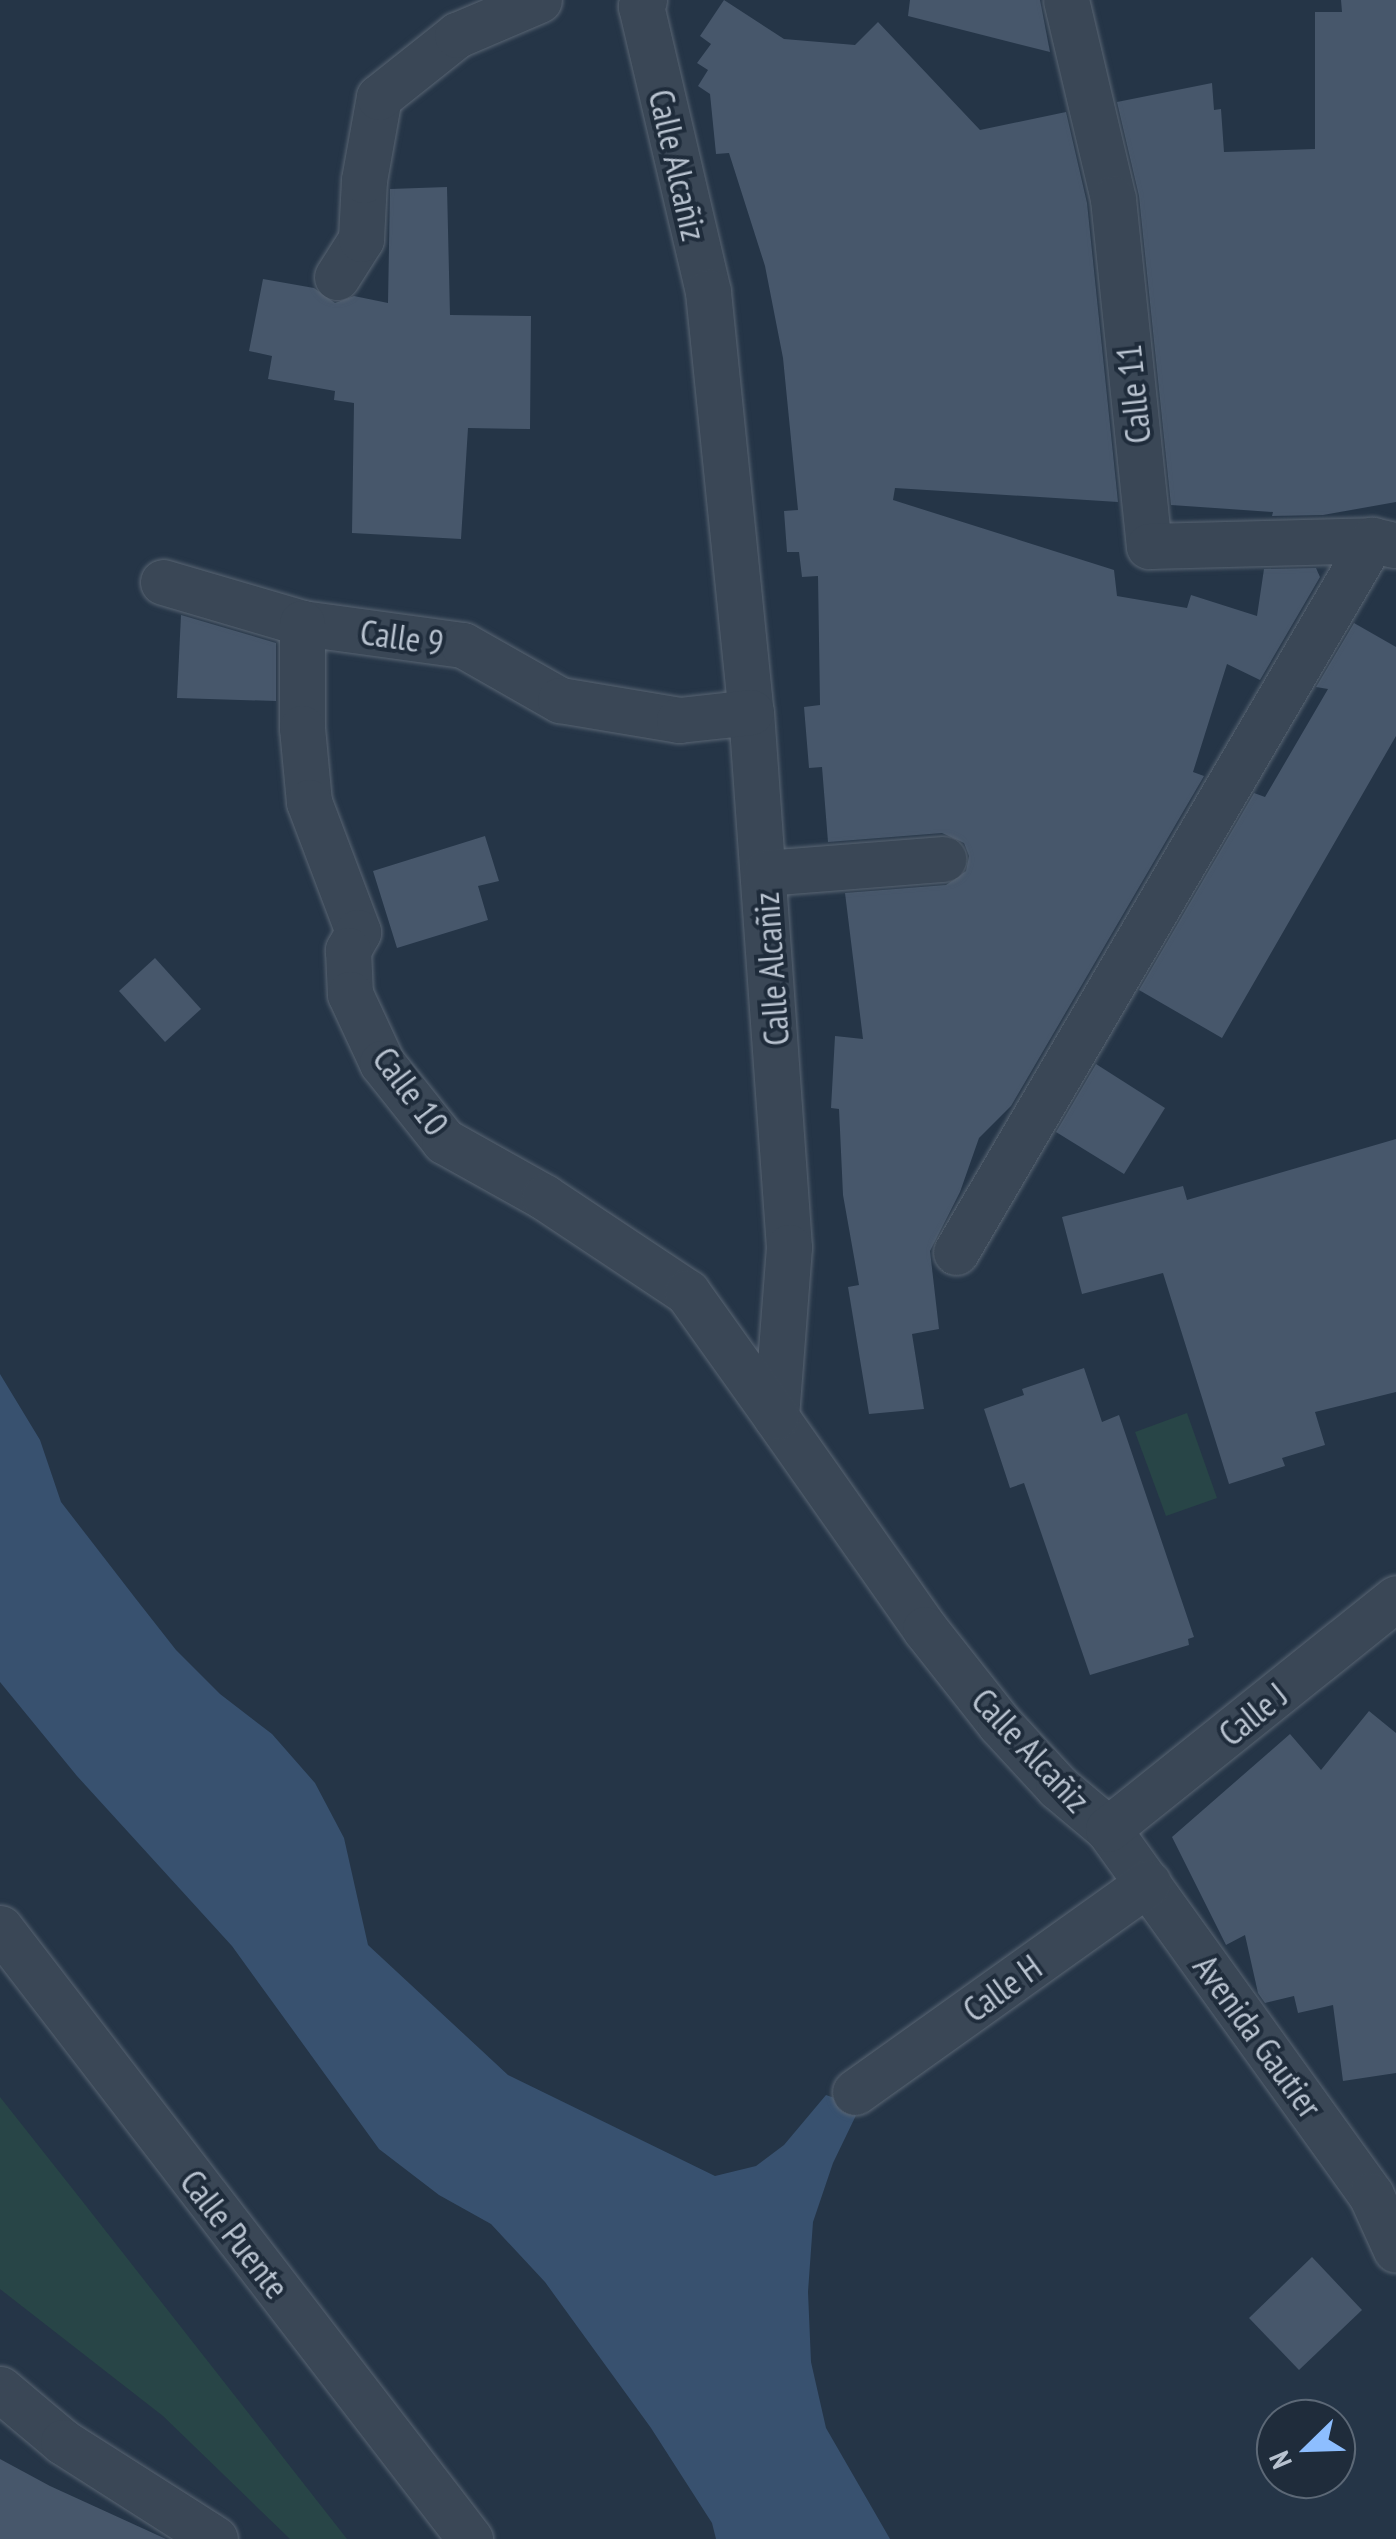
<!DOCTYPE html>
<meta charset="utf-8">
<style>
body{margin:0}
#map{position:relative;width:1396px;height:2539px;overflow:hidden;background:#253547;font-family:"PT Sans Narrow",sans-serif}
div>[style]{position:absolute}
.green>*{inset:0;background:#284547}
.water>*{inset:0;background:#38516f}
.building>*{inset:0;background:#47576b}
.roads{filter:drop-shadow(0 0 2px #596573) drop-shadow(0 0 2px #596573)}
.street>*{height:45px;margin:-22.5px;padding:0 22.5px;transform-origin:22.5px;border-radius:22.5px;background:#3a4756}
span{translate:-50% -50%;white-space:nowrap;text-align:center;line-height:1.15;-webkit-text-stroke:8px #1f2c3b;paint-order:stroke}
.street-label{font-size:35px;color:#b8c2cf}
.north{position:absolute;left:1256px;top:2399px;width:100px;height:100px;box-sizing:border-box;background:#1f2c3b;border:2px solid #5c6876;border-radius:50%;rotate:247deg;font-size:28px;font-weight:700;line-height:40px;text-align:center;color:#b8c2cf}
.north::after{content:'';display:block;margin:auto;width:35px;height:45px;background:#8dbeff;clip-path:polygon(50% 0,100% 100%,50% 72%,0 100%)}
</style>
<div id="map">
<div class="green">
<i style="clip-path:polygon(1187px 1413px,1217px 1498px,1166px 1516px,1135px 1432px)"></i>
<i style="clip-path:polygon(0 2097px,83px 2202px,347px 2539px,290px 2539px,163px 2416px,0 2289px)"></i>
</div>
<div class="water">
<i style="clip-path:polygon(0 1374px,40px 1440px,61px 1502px,136px 1599px,176px 1650px,220px 1694px,272px 1734px,315px 1783px,344px 1838px,368px 1945px,508px 2075px,715px 2176px,756px 2166px,784px 2145px,826px 2095px,860px 2107px,833px 2163px,813px 2222px,808px 2292px,811px 2362px,826px 2428px,890px 2539px,716px 2539px,712px 2523px,651px 2428px,545px 2282px,491px 2224px,439px 2195px,379px 2149px,232px 1946px,77px 1776px,0 1682px)"></i>
</div>
<div class="building">
<i style="clip-path:polygon(724px 0,784px 39px,855px 45px,878px 22px,980px 130px,1066px 112px,1087px 203px,1118px 502px,895px 488px,893px 500px,1114px 570px,1117px 596px,1187px 608px,1191px 595px,1257px 616px,1264px 569px,1316px 568px,1320px 577px,1260px 680px,1227px 664px,1193px 772px,1204px 776px,1011px 1106px,979px 1138px,960px 1192px,930px 1251px,939px 1329px,912px 1334px,924px 1409px,869px 1414px,848px 1287px,859px 1285px,843px 1195px,839px 1109px,831px 1108px,835px 1036px,863px 1039px,845px 893px,946px 885px,966px 871px,969px 856px,964px 843px,942px 833px,828px 842px,822px 767px,809px 768px,804px 707px,820px 705px,818px 576px,802px 577px,799px 552px,787px 552px,784px 511px,798px 510px,783px 358px,765px 266px,729px 153px,716px 154px,710px 94px,698px 86px,708px 70px,697px 63px,711px 44px,700px 36px)"></i>
<i style="clip-path:polygon(910px 0,1040px 0,1050px 52px,908px 16px)"></i>
<i style="clip-path:polygon(1341px 0,1396px 0,1396px 502px,1323px 515px,1272px 516px,1273px 512px,1171px 505px,1139px 196px,1117px 102px,1212px 83px,1214px 110px,1221px 109px,1224px 152px,1315px 149px,1315px 12px,1342px 12px)"></i>
<i style="clip-path:polygon(447px 187px,450px 315px,531px 316px,530px 429px,468px 428px,461px 539px,352px 533px,354px 403px,334px 400px,335px 391px,268px 379px,272px 356px,249px 351px,263px 279px,314px 288px,335px 303px,354px 296px,388px 303px,390px 189px)"></i>
<i style="clip-path:polygon(181px 615px,276px 643px,276px 701px,177px 698px)"></i>
<i style="clip-path:polygon(1354px 623px,1396px 647px,1396px 736px,1222px 1038px,1139px 990px,1254px 793px,1265px 797px,1328px 689px,1316px 687px)"></i>
<i style="clip-path:polygon(485px 836px,499px 881px,478px 886px,488px 920px,397px 948px,373px 871px)"></i>
<i style="clip-path:polygon(155px 958px,201px 1009px,165px 1042px,119px 991px)"></i>
<i style="clip-path:polygon(1096px 1064px,1165px 1108px,1124px 1174px,1056px 1132px)"></i>
<i style="clip-path:polygon(1396px 1139px,1396px 1392px,1315px 1412px,1325px 1445px,1282px 1458px,1285px 1466px,1229px 1484px,1163px 1273px,1082px 1294px,1062px 1217px,1183px 1186px,1187px 1200px)"></i>
<i style="clip-path:polygon(1084px 1368px,1102px 1422px,1119px 1415px,1194px 1637px,1188px 1639px,1189px 1645px,1090px 1675px,1024px 1483px,1010px 1488px,984px 1409px,1024px 1395px,1022px 1389px)"></i>
<i style="clip-path:polygon(1369px 1711px,1396px 1733px,1396px 2073px,1343px 2081px,1333px 2005px,1298px 2013px,1294px 1996px,1265px 2003px,1258px 1993px,1245px 1935px,1226px 1945px,1172px 1837px,1290px 1734px,1321px 1770px)"></i>
<i style="clip-path:polygon(1312px 2257px,1362px 2310px,1299px 2370px,1249px 2318px)"></i>
<i style="clip-path:polygon(0 2459px,50px 2486px,166px 2539px,0 2539px)"></i>
</div>
<div class="roads">
<div class="street">
<i style="left:644px;top:0;width:7px;rotate:117deg"></i>
<i style="left:641px;top:6px;width:294px;rotate:76.8deg"></i>
<i style="left:708px;top:292px;width:422px;rotate:84.2deg"></i>
<i style="left:751px;top:712px;width:536px;rotate:85.94deg"></i>
<i style="left:789px;top:1247px;width:170px;rotate:94.4deg"></i>
<i style="left:776px;top:1417px;width:259px;rotate:54.9deg"></i>
<i style="left:925px;top:1629px;width:121px;rotate:51.7deg"></i>
<i style="left:1000px;top:1724px;width:86px;rotate:47.4deg"></i>
<i style="left:1058px;top:1787px;width:65px;rotate:40deg"></i>
<i style="left:1108px;top:1829px;width:451px;rotate:54.3deg"></i>
<i style="left:1371px;top:2195px;width:60px;rotate:65.6deg"></i>
<i style="left:1066px;top:0;width:204px;rotate:76.7deg"></i>
<i style="left:1113px;top:199px;width:349px;rotate:84.1deg"></i>
<i style="left:1149px;top:546px;width:223px;rotate:-1.5deg"></i>
<i style="left:1372px;top:540px;width:22px;rotate:13deg"></i>
<i style="left:337px;top:277px;width:45px;rotate:-57.7deg"></i>
<i style="left:361px;top:239px;width:59px;rotate:-87.1deg"></i>
<i style="left:364px;top:180px;width:84px;rotate:-79.8deg"></i>
<i style="left:379px;top:97px;width:100px;rotate:-38.5deg"></i>
<i style="left:457px;top:35px;width:89px;rotate:-23.1deg"></i>
<i style="left:163px;top:582px;width:145px;rotate:16.4deg"></i>
<i style="left:302px;top:623px;width:162px;rotate:7.8deg"></i>
<i style="left:463px;top:645px;width:112px;rotate:29.6deg"></i>
<i style="left:560px;top:700px;width:121px;rotate:9.5deg"></i>
<i style="left:679px;top:720px;width:72px;rotate:-6.3deg"></i>
<i style="left:302px;top:623px;width:105px;rotate:90deg"></i>
<i style="left:302px;top:728px;width:74px;rotate:84.6deg"></i>
<i style="left:309px;top:802px;width:139px;rotate:69.3deg"></i>
<i style="left:358px;top:932px;width:21px;rotate:119deg"></i>
<i style="left:348px;top:950px;width:44px;rotate:87.4deg"></i>
<i style="left:350px;top:994px;width:76px;rotate:65.1deg"></i>
<i style="left:382px;top:1063px;width:100px;rotate:51.5deg"></i>
<i style="left:444px;top:1141px;width:115px;rotate:29.2deg"></i>
<i style="left:544px;top:1197px;width:172px;rotate:33.6deg"></i>
<i style="left:687px;top:1292px;width:153px;rotate:54.5deg"></i>
<i style="left:765px;top:873px;width:179px;rotate:-4.5deg"></i>
<i style="left:956px;top:1252px;width:825px;rotate:-59.7deg"></i>
<i style="left:1108px;top:1829px;width:369px;rotate:-38.7deg"></i>
<i style="left:0;top:1928px;width:771px;rotate:52.43deg"></i>
<i style="left:855px;top:2092px;width:360px;rotate:-35.5deg"></i>
<i style="left:0;top:2389px;width:82px;rotate:40.1deg"></i>
<i style="left:63px;top:2442px;width:180px;rotate:32.5deg"></i>
</div>
</div>
<div class="street-label">
<span style="left:678px;top:165px;rotate:77deg">Calle Alcañiz</span>
<span style="left:1133px;top:394px;rotate:-96deg">Calle 11</span>
<span style="left:402px;top:637px;rotate:8deg">Calle 9</span>
<span style="left:771px;top:969px;rotate:-94deg">Calle Alcañiz</span>
<span style="left:411px;top:1091px;rotate:53deg">Calle 10</span>
<span style="left:1253px;top:1714px;rotate:-39deg">Calle J</span>
<span style="left:1031px;top:1750px;rotate:47deg">Calle Alcañiz</span>
<span style="left:1002px;top:1988px;rotate:-36deg">Calle H</span>
<span style="left:1258px;top:2036px;rotate:54deg">Avenida Gautier</span>
<span style="left:235px;top:2234px;rotate:52deg">Calle Puente</span>
</div>
<div class="north">N</div>
</div>
